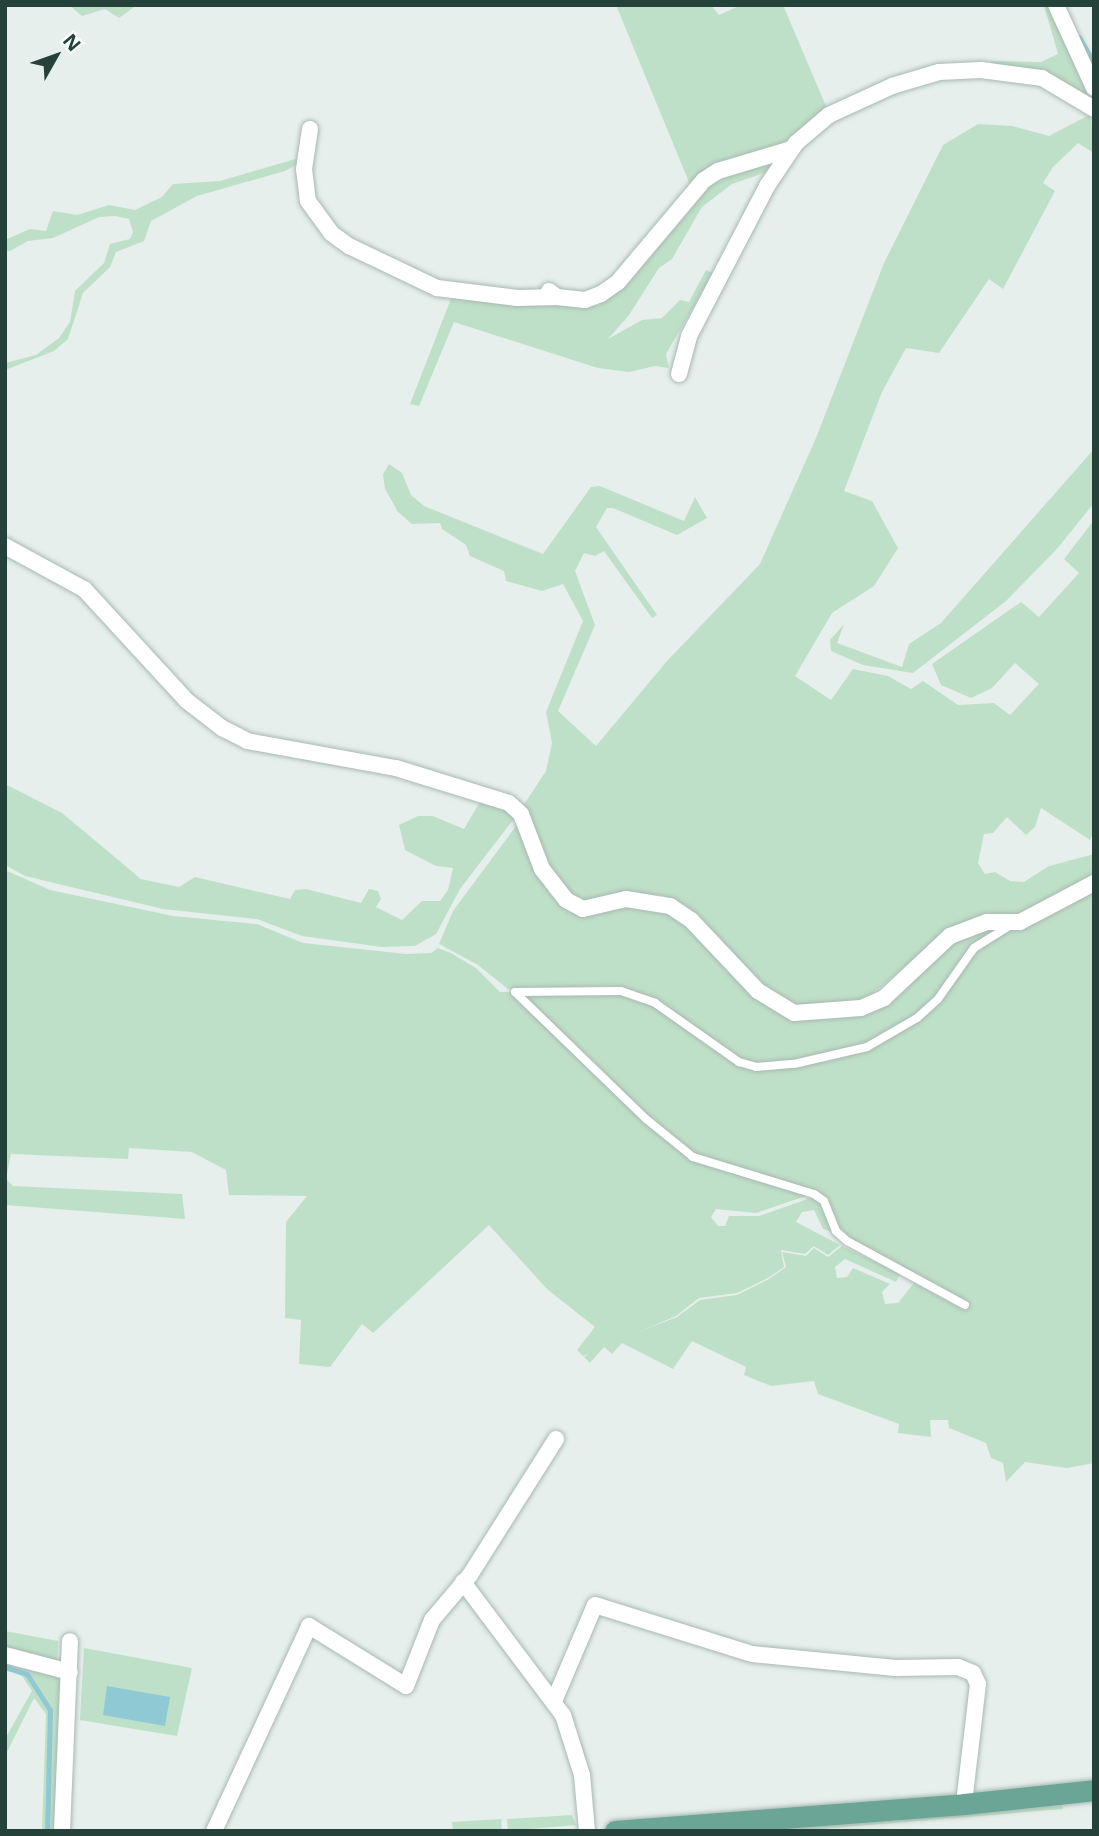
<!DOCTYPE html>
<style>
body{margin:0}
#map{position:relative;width:1099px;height:1836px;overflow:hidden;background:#e6efeb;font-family:"Open Sans",sans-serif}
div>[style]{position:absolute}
.green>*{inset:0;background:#bfe0c8}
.water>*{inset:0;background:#8ec9d4}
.stream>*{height:5px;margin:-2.5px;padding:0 2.5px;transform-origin:2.5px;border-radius:2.5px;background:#8ec9d4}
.roads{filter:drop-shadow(0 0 2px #a8b8b2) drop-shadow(0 0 2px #a8b8b2)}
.service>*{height:8px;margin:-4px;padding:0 4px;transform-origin:4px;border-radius:4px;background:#fff}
.minor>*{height:16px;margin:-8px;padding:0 8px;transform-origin:8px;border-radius:8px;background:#fff}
.primary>*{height:21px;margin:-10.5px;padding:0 10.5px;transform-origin:10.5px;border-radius:10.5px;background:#6aa596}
span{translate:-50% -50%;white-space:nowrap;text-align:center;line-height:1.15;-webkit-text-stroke:5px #f7fbf9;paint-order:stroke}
.frame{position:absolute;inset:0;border:7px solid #24423a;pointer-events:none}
.north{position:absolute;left:21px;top:21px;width:70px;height:70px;-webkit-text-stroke:5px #f7fbf9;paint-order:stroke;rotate:50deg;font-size:19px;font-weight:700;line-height:28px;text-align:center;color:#24423a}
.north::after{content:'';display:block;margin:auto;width:24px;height:32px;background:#24423a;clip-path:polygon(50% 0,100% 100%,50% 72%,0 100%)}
</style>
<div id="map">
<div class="green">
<i style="clip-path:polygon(69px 5px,137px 5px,119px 18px,105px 9px,82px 16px)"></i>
<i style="clip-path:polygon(616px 5px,711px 5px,719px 15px,741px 5px,783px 5px,828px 111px,776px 148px,691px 187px)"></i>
<i style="clip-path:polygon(1044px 5px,1051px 5px,1093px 102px,992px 69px,991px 61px,1041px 62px,1058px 54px)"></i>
<i style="clip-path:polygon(1091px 114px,1094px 153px,1078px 143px,1053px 167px,1043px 183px,1055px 191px,1003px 289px,989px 279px,939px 353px,906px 348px,882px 392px,844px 491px,872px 501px,898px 548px,874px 586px,832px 613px,795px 676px,831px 700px,853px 669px,888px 676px,911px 689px,923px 681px,958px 705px,994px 703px,1010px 715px,1039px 684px,1015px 663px,992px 688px,971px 698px,941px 685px,932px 664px,1021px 602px,1039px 617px,1079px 573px,1064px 559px,1094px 520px,1094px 832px,1090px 840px,1041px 808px,1035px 827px,1026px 835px,1007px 817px,993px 833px,984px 834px,978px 863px,985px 874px,995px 872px,1010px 881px,1024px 882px,1049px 866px,1094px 854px,1094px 878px,1035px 914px,934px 942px,871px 995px,857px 1001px,798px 1005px,783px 1002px,760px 989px,725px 944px,670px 898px,660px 895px,580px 904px,553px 879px,521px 809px,546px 771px,552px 743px,546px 712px,583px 621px,563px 584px,542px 591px,506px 581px,504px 571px,470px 556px,466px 545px,442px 529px,440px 523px,412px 524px,398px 512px,385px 489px,383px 474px,389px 464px,402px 473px,411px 495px,424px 506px,543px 554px,591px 487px,600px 486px,684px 521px,695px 497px,707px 518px,677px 535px,613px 508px,607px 508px,596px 527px,657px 615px,652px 618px,604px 551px,595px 556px,584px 553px,575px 571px,595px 625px,558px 711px,596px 746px,667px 661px,760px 564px,816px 438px,884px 263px,943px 145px,978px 124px,1012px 126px,1049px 136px)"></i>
<i style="clip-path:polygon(299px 158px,300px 163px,285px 171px,197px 196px,151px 221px,144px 241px,116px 252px,110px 267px,83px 293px,68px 339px,54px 351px,5px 370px,5px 363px,36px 355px,59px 338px,70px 322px,75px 291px,104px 263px,110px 244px,130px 239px,133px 232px,129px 219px,115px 216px,99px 217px,53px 238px,28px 241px,10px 251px,5px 251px,5px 240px,30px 229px,46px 231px,53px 211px,77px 215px,109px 205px,135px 210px,162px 197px,173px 184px,220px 181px)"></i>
<i style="clip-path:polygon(777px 160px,770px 171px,732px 184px,702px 207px,672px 259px,659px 268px,629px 315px,608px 339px,642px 320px,662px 318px,680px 300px,689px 302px,706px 270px,713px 273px,666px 354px,669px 368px,655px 366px,629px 372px,598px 368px,454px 322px,419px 406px,410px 404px,452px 296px,551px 306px,599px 305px,625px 285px,702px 191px,731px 173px)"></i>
<i style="clip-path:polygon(1094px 449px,1094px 503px,1056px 550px,1006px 601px,913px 673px,863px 665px,831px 651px,830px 640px,844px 624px,837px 643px,902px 667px,909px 644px,941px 623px)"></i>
<i style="clip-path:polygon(5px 784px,62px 813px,141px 879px,179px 887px,195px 877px,290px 899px,295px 890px,306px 889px,361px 903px,369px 889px,378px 891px,381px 899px,376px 907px,402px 920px,422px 901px,440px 901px,448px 890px,453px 868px,436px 866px,405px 850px,399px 825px,418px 816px,433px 816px,464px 829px,483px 797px,516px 816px,460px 889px,436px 934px,415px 946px,382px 947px,302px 936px,257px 919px,163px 909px,25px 876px,5px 865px)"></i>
<i style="clip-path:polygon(519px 822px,528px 857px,551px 896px,567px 910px,584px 915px,625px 907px,676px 914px,738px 976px,819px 1019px,849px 1017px,874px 1008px,949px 940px,998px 927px,972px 946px,936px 997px,916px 1016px,866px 1045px,823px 1057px,756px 1065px,740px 1060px,646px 995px,609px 986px,508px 989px,478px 965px,439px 944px,453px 911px)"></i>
<i style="clip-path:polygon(5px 870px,50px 890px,173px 916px,257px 924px,303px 943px,406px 954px,431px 953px,438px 948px,451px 953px,476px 968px,500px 992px,511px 992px,524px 1002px,692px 1159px,809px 1195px,756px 1213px,716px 1209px,711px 1217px,718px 1226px,725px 1226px,729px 1216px,759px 1216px,813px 1197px,822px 1203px,834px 1232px,823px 1229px,814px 1210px,802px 1212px,796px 1222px,840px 1245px,828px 1255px,814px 1246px,805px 1254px,781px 1250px,784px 1267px,768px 1278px,737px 1293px,699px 1298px,676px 1316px,583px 1356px,577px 1350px,595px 1327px,547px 1289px,489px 1225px,373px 1333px,362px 1324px,330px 1367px,299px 1364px,301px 1320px,285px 1318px,286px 1222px,307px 1196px,229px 1195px,226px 1170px,192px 1152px,129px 1148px,128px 1159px,11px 1154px,6px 1179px,13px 1186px,182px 1194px,185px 1219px,5px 1205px)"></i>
<i style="clip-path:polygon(1094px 888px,1094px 1463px,1067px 1468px,1025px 1462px,1006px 1482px,1003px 1463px,991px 1458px,986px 1443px,949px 1428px,948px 1420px,930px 1420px,931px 1437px,898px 1433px,899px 1424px,818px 1394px,814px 1381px,771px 1386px,744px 1375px,746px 1367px,692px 1341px,673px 1369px,622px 1343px,612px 1354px,604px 1347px,590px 1363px,584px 1357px,594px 1349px,677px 1317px,700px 1300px,737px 1295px,769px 1279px,786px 1267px,782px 1252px,806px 1256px,814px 1248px,828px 1257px,842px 1246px,900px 1274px,896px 1282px,845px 1259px,835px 1267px,837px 1278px,847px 1277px,853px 1268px,890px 1284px,882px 1292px,885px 1304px,898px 1303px,914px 1283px,962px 1309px,966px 1303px,848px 1239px,838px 1229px,826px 1200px,694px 1154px,615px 1087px,523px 995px,608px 991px,653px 1005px,717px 1052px,756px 1070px,824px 1062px,868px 1050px,919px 1020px,986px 941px)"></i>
<i style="clip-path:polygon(5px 1631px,58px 1641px,57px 1661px,5px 1649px)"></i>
<i style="clip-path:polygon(84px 1648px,192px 1668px,177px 1736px,80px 1720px)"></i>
<i style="clip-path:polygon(5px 1659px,60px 1676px,65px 1684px,58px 1831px,48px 1831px,51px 1709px,27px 1674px,5px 1666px)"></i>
<i style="clip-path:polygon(5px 1668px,26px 1675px,49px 1710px,46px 1831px,42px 1831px,46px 1714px,34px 1698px,5px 1756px,5px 1739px,32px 1691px,22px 1676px)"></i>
<i style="clip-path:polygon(1061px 1804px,1063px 1809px,794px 1831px,723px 1831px)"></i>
<i style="clip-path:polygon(572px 1815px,576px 1825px,508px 1831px,507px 1819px)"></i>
<i style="clip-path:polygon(501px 1819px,502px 1831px,453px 1831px,452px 1822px)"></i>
</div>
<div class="water">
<i style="clip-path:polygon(107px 1686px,170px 1697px,165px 1726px,103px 1715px)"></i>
</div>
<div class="stream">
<i style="left:1079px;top:37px;width:30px;rotate:60deg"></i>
<i style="left:5px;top:1667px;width:23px;rotate:18deg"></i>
<i style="left:27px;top:1674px;width:43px;rotate:57.4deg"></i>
<i style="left:50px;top:1710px;width:121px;rotate:91.4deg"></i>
</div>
<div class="roads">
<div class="service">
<i style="left:965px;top:1305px;width:134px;rotate:-151.5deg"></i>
<i style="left:847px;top:1241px;width:15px;rotate:-138deg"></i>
<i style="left:836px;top:1231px;width:32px;rotate:-112deg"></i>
<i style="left:824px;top:1201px;width:12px;rotate:-145deg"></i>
<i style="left:814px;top:1194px;width:127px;rotate:-163deg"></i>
<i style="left:693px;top:1157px;width:60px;rotate:-141deg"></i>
<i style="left:646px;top:1119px;width:182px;rotate:-135.9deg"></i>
<i style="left:515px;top:992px;width:106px;rotate:-0.5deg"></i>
<i style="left:621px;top:991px;width:36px;rotate:19deg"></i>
<i style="left:655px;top:1003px;width:103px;rotate:35.1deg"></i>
<i style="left:739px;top:1062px;width:18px;rotate:16deg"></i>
<i style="left:756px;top:1067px;width:38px;rotate:-5deg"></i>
<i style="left:794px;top:1064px;width:75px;rotate:-13.1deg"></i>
<i style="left:867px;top:1047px;width:58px;rotate:-30.1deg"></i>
<i style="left:917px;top:1018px;width:28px;rotate:-42deg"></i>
<i style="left:938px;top:999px;width:62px;rotate:-54.8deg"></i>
<i style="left:974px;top:948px;width:39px;rotate:-32deg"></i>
</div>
<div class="minor">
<i style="left:1056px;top:5px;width:91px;rotate:65.4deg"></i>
<i style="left:310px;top:129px;width:40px;rotate:98.5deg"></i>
<i style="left:304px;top:169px;width:32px;rotate:83deg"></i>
<i style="left:308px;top:201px;width:39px;rotate:54deg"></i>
<i style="left:331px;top:233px;width:22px;rotate:36deg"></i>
<i style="left:349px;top:246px;width:98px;rotate:25.5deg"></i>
<i style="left:437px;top:288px;width:81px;rotate:7.1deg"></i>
<i style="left:517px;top:298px;width:40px;rotate:-1.4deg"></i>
<i style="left:549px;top:291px;width:10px;rotate:37deg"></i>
<i style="left:557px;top:297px;width:28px;rotate:6deg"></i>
<i style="left:585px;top:300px;width:17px;rotate:-21deg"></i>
<i style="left:601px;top:294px;width:21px;rotate:-35deg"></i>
<i style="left:618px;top:282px;width:133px;rotate:-49.9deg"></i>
<i style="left:704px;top:180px;width:17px;rotate:-33deg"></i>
<i style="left:718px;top:171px;width:76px;rotate:-16.8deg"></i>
<i style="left:679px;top:374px;width:39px;rotate:-75deg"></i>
<i style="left:689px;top:336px;width:169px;rotate:-62.5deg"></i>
<i style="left:767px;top:186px;width:52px;rotate:-56deg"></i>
<i style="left:796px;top:143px;width:43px;rotate:-40.3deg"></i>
<i style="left:829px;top:115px;width:69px;rotate:-24.7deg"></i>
<i style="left:892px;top:86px;width:49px;rotate:-16.6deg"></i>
<i style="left:939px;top:72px;width:42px;rotate:-2.7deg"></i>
<i style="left:981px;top:70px;width:62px;rotate:7.5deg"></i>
<i style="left:1042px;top:78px;width:61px;rotate:30.8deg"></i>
<i style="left:5px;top:546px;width:90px;rotate:28.6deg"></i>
<i style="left:84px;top:589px;width:152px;rotate:47.4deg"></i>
<i style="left:187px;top:701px;width:44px;rotate:37.6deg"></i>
<i style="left:222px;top:728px;width:28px;rotate:27deg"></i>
<i style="left:247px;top:741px;width:151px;rotate:10.3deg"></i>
<i style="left:396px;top:768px;width:118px;rotate:17.2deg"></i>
<i style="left:509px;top:803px;width:16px;rotate:43deg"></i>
<i style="left:521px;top:814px;width:59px;rotate:69.1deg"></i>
<i style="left:542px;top:869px;width:39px;rotate:52deg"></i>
<i style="left:566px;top:900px;width:19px;rotate:28deg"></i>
<i style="left:583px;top:909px;width:44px;rotate:-13.1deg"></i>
<i style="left:626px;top:899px;width:45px;rotate:9deg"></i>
<i style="left:670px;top:906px;width:25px;rotate:34deg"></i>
<i style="left:691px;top:920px;width:98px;rotate:46.7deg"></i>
<i style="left:758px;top:991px;width:42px;rotate:31.4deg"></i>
<i style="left:794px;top:1013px;width:67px;rotate:-4.3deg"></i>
<i style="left:861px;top:1008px;width:25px;rotate:-23deg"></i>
<i style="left:884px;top:998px;width:91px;rotate:-43.2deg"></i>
<i style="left:950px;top:936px;width:40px;rotate:-21deg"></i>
<i style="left:987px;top:922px;width:33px"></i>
<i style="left:1020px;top:922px;width:84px;rotate:-27.8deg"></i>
<i style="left:463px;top:1582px;width:166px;rotate:53.1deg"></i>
<i style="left:563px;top:1715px;width:63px;rotate:72.4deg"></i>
<i style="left:582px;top:1775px;width:56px;rotate:84.9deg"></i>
<i style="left:5px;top:1655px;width:67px;rotate:14.7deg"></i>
<i style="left:554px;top:1701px;width:104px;rotate:-66.9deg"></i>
<i style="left:595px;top:1605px;width:164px;rotate:17.3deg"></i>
<i style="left:752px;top:1654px;width:144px;rotate:5.6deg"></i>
<i style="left:895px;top:1668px;width:63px;rotate:-0.9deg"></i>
<i style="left:958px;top:1667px;width:16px;rotate:22deg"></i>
<i style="left:973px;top:1673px;width:12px;rotate:66deg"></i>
<i style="left:978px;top:1684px;width:121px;rotate:96.7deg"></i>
<i style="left:62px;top:1831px;width:190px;rotate:-87.6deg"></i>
<i style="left:214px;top:1831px;width:226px;rotate:-65.1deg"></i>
<i style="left:309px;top:1626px;width:114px;rotate:31.7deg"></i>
<i style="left:406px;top:1686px;width:71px;rotate:-68.5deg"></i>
<i style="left:432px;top:1620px;width:59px;rotate:-49.8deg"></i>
<i style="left:470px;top:1575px;width:161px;rotate:-57.7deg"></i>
</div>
<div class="primary">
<i style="left:615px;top:1831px;width:350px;rotate:-4.4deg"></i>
<i style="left:964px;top:1804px;width:131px;rotate:-6.1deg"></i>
</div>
</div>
<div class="frame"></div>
<div class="north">N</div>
</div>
